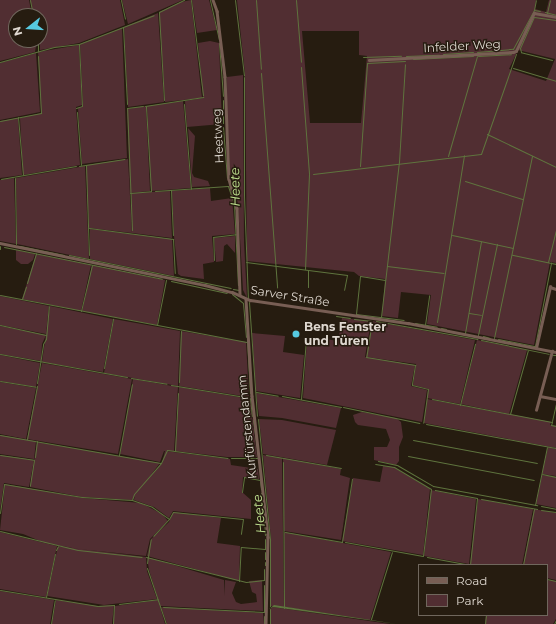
<!DOCTYPE html>
<meta charset="utf-8">
<style>
body{margin:0}
#map{position:relative;width:556px;height:624px;overflow:hidden;background:#261c10;font-family:Montserrat,sans-serif}
div>[style]{position:absolute}
.green>*{inset:0;background:#512e32}
.water>*{inset:0;background:#5f743e}
.stream>*{height:1px;margin:-0.5px;padding:0 0.5px;transform-origin:0.5px;border-radius:0.5px;background:#5f743e}
.street>*{height:2.5px;margin:-1.25px;padding:0 1.25px;transform-origin:1.25px;border-radius:1.25px;background:#785e54}
.dots>*{width:11px;height:11px;translate:-50% -50%;box-sizing:border-box;border:2px solid #261c10;border-radius:50%}
span{translate:-50% -50%;white-space:nowrap;text-align:center;line-height:1.15;-webkit-text-stroke:3px #261c10;paint-order:stroke}
.street-label{font-size:12px;color:#dfd8d0}
.poi-label{font-size:12px;color:#dfd8d0;font-weight:700}
.left{translate:0 -50%;text-align:left}
.water-label{font-size:13px;color:#c1e391;font-style:italic}
.legend{position:absolute;left:418px;top:564px;width:130px;height:52px;box-sizing:border-box;background:#261c10;border:1px solid #70675d;margin:0;padding:5px 7px;list-style:none;font-size:12px;color:#dfd8d0}
.legend li{display:flex;align-items:center;gap:8px;height:20px}
.legend b{width:20px;border:1px solid #70675d}
.north{position:absolute;left:8px;top:8px;width:40px;height:40px;box-sizing:border-box;background:#261c10;border:1px solid #70675d;border-radius:50%;rotate:253deg;font-size:11px;font-weight:700;line-height:16px;text-align:center;color:#dfd8d0}
.north::after{content:'';display:block;margin:auto;width:14px;height:18px;background:#56c9e0;clip-path:polygon(50% 0,100% 100%,50% 72%,0 100%)}
</style>
<div id="map">
<div class="green">
<i style="clip-path:polygon(0 0,29px 0,32px 16px,16px 16px,16px 40px,37px 40px,35px 52px,0 61px)"></i>
<i style="clip-path:polygon(30px 0,120px 0,125px 25px,79px 43px,40px 50px,40px 16px,34px 16px)"></i>
<i style="clip-path:polygon(122px 0,183px 0,128px 24px)"></i>
<i style="clip-path:polygon(191px 0,202px 98px,165px 102px,159px 12px,181px 2px)"></i>
<i style="clip-path:polygon(192px 0,209px 0,217px 30px,197px 33px)"></i>
<i style="clip-path:polygon(evenodd,237px 0,536px 0,535px 9px,546px 12px,549px 0,556px 0,556px 263px,550px 262px,534px 345px,427px 324px,431px 295px,401px 292px,398px 318px,382px 316px,385px 279px,359px 276px,354px 272px,247px 261px,245px 74px,237px 0,302px 31px,359px 31px,359px 55px,367px 56px,361px 123px,310px 123px,302px 31px,237px 0,518px 50px,555px 59px,546px 81px,509px 69px,518px 50px)"></i>
<i style="clip-path:polygon(158px 13px,164px 102px,128px 107px,124px 27px)"></i>
<i style="clip-path:polygon(122px 28px,127px 158px,82px 164px,78px 108px,83px 106px,80px 44px)"></i>
<i style="clip-path:polygon(210px 41px,219px 43px,222px 124px,187px 127px,185px 101px,203px 98px,198px 43px)"></i>
<i style="clip-path:polygon(79px 45px,82px 105px,76px 107px,80px 165px,23px 175px,20px 118px,41px 113px,38px 52px)"></i>
<i style="clip-path:polygon(36px 53px,40px 112px,0 120px,0 63px)"></i>
<i style="clip-path:polygon(243px 75px,244px 242px,247px 298px,243px 290px,238px 204px,230px 171px,227px 103px,227px 77px)"></i>
<i style="clip-path:polygon(183px 101px,191px 188px,151px 191px,147px 106px)"></i>
<i style="clip-path:polygon(146px 106px,150px 191px,130px 193px,127px 109px)"></i>
<i style="clip-path:polygon(18px 118px,22px 175px,0 178px,0 121px)"></i>
<i style="clip-path:polygon(188px 128px,195px 136px,192px 173px,194px 177px,208px 181px,210px 186px,192px 187px)"></i>
<i style="clip-path:polygon(128px 159px,132px 233px,89px 228px,86px 165px)"></i>
<i style="clip-path:polygon(85px 166px,89px 259px,17px 244px,16px 178px)"></i>
<i style="clip-path:polygon(14px 178px,16px 244px,0 241px,0 180px)"></i>
<i style="clip-path:polygon(210px 188px,211px 201px,232px 198px,235px 234px,212px 236px,214px 262px,203px 264px,204px 279px,181px 276px,178px 274px,174px 236px,172px 191px)"></i>
<i style="clip-path:polygon(170px 191px,172px 238px,132px 233px,131px 193px)"></i>
<i style="clip-path:polygon(90px 229px,172px 239px,174px 276px,90px 259px)"></i>
<i style="clip-path:polygon(235px 236px,235px 253px,227px 244px,224px 246px,223px 261px,216px 262px,214px 238px)"></i>
<i style="clip-path:polygon(16px 250px,35px 254px,33px 260px,28px 264px,21px 264px,16px 260px)"></i>
<i style="clip-path:polygon(36px 254px,91px 265px,81px 311px,22px 299px)"></i>
<i style="clip-path:polygon(92px 265px,165px 280px,157px 325px,82px 311px)"></i>
<i style="clip-path:polygon(0 296px,49px 306px,46px 334px,0 325px)"></i>
<i style="clip-path:polygon(50px 306px,113px 319px,103px 372px,42px 362px)"></i>
<i style="clip-path:polygon(342px 318px,371px 321px,365px 357px,415px 365px,411px 386px,427px 390px,422px 422px,303px 398px,307px 340px,325px 343px,326px 339px,338px 341px)"></i>
<i style="clip-path:polygon(114px 319px,180px 331px,178px 386px,104px 373px)"></i>
<i style="clip-path:polygon(372px 321px,475px 340px,460px 404px,427px 398px,428px 389px,413px 385px,416px 364px,366px 357px)"></i>
<i style="clip-path:polygon(0 326px,46px 335px,42px 344px,41px 361px,0 354px)"></i>
<i style="clip-path:polygon(181px 331px,246px 342px,249px 397px,179px 386px)"></i>
<i style="clip-path:polygon(252px 333px,285px 336px,283px 352px,304px 355px,300px 398px,256px 391px)"></i>
<i style="clip-path:polygon(477px 340px,527px 350px,509px 414px,461px 404px)"></i>
<i style="clip-path:polygon(0 355px,40px 363px,36px 387px,0 381px)"></i>
<i style="clip-path:polygon(42px 363px,132px 379px,118px 454px,27px 439px)"></i>
<i style="clip-path:polygon(133px 379px,178px 387px,174px 451px,164px 451px,160px 462px,120px 454px)"></i>
<i style="clip-path:polygon(0 382px,36px 388px,26px 439px,0 434px)"></i>
<i style="clip-path:polygon(179px 387px,250px 399px,257px 457px,227px 457px,175px 451px)"></i>
<i style="clip-path:polygon(256px 393px,341px 408px,336px 428px,282px 418px,259px 416px)"></i>
<i style="clip-path:polygon(427px 399px,551px 422px,550px 425px,556px 426px,556px 448px,424px 423px)"></i>
<i style="clip-path:polygon(362px 412px,396px 418px,401px 422px,403px 437px,399px 447px,399px 461px,396px 465px,374px 460px,374px 447px,387px 447px,390px 440px,386px 429px,358px 425px,355px 422px,353px 415px)"></i>
<i style="clip-path:polygon(259px 419px,282px 420px,336px 430px,327px 465px,263px 454px)"></i>
<i style="clip-path:polygon(0 435px,36px 441px,34px 459px,0 454px)"></i>
<i style="clip-path:polygon(37px 442px,160px 463px,132px 500px,82px 497px,30px 487px)"></i>
<i style="clip-path:polygon(548px 447px,556px 449px,556px 476px,542px 474px)"></i>
<i style="clip-path:polygon(165px 451px,230px 459px,231px 465px,258px 469px,259px 479px,243px 477px,242px 492px,251px 500px,251px 519px,173px 511px,169px 518px,154px 507px,134px 500px,135px 494px,162px 463px)"></i>
<i style="clip-path:polygon(0 455px,34px 460px,29px 487px,4px 483px,0 510px)"></i>
<i style="clip-path:polygon(263px 455px,282px 458px,284px 607px,270px 606px,271px 539px)"></i>
<i style="clip-path:polygon(283px 458px,341px 469px,340px 475px,350px 478px,341px 540px,284px 531px)"></i>
<i style="clip-path:polygon(383px 466px,393px 467px,430px 489px,423px 555px,342px 541px,353px 478px,380px 482px)"></i>
<i style="clip-path:polygon(542px 475px,556px 477px,556px 508px,536px 504px)"></i>
<i style="clip-path:polygon(5px 484px,83px 498px,141px 503px,162px 514px,168px 521px,150px 539px,146px 556px,78px 549px,45px 543px,23px 534px,0 530px)"></i>
<i style="clip-path:polygon(431px 490px,476px 499px,469px 564px,424px 556px)"></i>
<i style="clip-path:polygon(478px 499px,533px 509px,522px 565px,470px 564px)"></i>
<i style="clip-path:polygon(534px 509px,556px 513px,556px 580px,547px 578px,547px 565px,523px 565px)"></i>
<i style="clip-path:polygon(173px 512px,221px 518px,217px 543px,240px 546px,239px 581px,147px 556px,151px 539px,169px 522px)"></i>
<i style="clip-path:polygon(0 532px,57px 546px,46px 597px,0 589px)"></i>
<i style="clip-path:polygon(284px 532px,391px 552px,370px 620px,285px 607px)"></i>
<i style="clip-path:polygon(58px 546px,146px 557px,147px 571px,157px 599px,104px 605px,47px 596px)"></i>
<i style="clip-path:polygon(147px 557px,224px 580px,224px 596px,225px 580px,236px 582px,232px 593px,236px 602px,241px 604px,257px 602px,256px 594px,252px 592px,249px 581px,262px 580px,263px 611px,160px 606px,149px 570px)"></i>
<i style="clip-path:polygon(547px 580px,556px 581px,556px 619px,553px 624px,485px 624px,486px 615px,547px 615px)"></i>
<i style="clip-path:polygon(0 591px,54px 600px,50px 624px,0 624px)"></i>
<i style="clip-path:polygon(56px 600px,97px 606px,114px 605px,112px 624px,52px 624px)"></i>
<i style="clip-path:polygon(158px 600px,165px 624px,113px 624px,115px 606px)"></i>
<i style="clip-path:polygon(161px 607px,263px 613px,264px 624px,167px 624px)"></i>
<i style="clip-path:polygon(273px 607px,390px 624px,271px 624px,270px 609px)"></i>
</div>
<div class="water">
<i style="clip-path:polygon(274px 605px,371px 620px,397px 624px,273px 607px,269px 609px)"></i>
</div>
<div class="stream">
<i style="left:30px;top:0;width:16px;rotate:79deg"></i>
<i style="left:121px;top:0;width:19px;rotate:78deg"></i>
<i style="left:191px;top:0;width:96px;rotate:82.8deg"></i>
<i style="left:210px;top:0;width:41px;rotate:77.3deg"></i>
<i style="left:235px;top:0;width:76px;rotate:83.2deg"></i>
<i style="left:256px;top:0;width:69px;rotate:85.9deg"></i>
<i style="left:296px;top:0;width:62px;rotate:85.4deg"></i>
<i style="left:534px;top:10px;width:6px;rotate:9deg"></i>
<i style="left:545px;top:12px;width:11px;rotate:15deg"></i>
<i style="left:547px;top:13px;width:13px;rotate:-77deg"></i>
<i style="left:123px;top:27px;width:77px;rotate:87deg"></i>
<i style="left:38px;top:40px;width:11px;rotate:90deg"></i>
<i style="left:219px;top:43px;width:53px;rotate:85.7deg"></i>
<i style="left:477px;top:52px;width:36px;rotate:-5deg"></i>
<i style="left:513px;top:49px;width:44px;rotate:-61.7deg"></i>
<i style="left:534px;top:10px;width:10px;rotate:-79deg"></i>
<i style="left:443px;top:54px;width:30px;rotate:-4deg"></i>
<i style="left:406px;top:56px;width:33px;rotate:-2deg"></i>
<i style="left:478px;top:56px;width:33px;rotate:-3deg"></i>
<i style="left:363px;top:57px;width:38px;rotate:-2deg"></i>
<i style="left:413px;top:59px;width:60px;rotate:-2.9deg"></i>
<i style="left:552px;top:60px;width:32px;rotate:-166deg"></i>
<i style="left:521px;top:52px;width:4px;rotate:-104deg"></i>
<i style="left:520px;top:48px;width:34px;rotate:-66deg"></i>
<i style="left:534px;top:17px;width:22px;rotate:8deg"></i>
<i style="left:0;top:62px;width:56px;rotate:-15.5deg"></i>
<i style="left:54px;top:47px;width:25px;rotate:-7deg"></i>
<i style="left:79px;top:44px;width:80px;rotate:-21.1deg"></i>
<i style="left:301px;top:67px;width:107px;rotate:85.7deg"></i>
<i style="left:309px;top:174px;width:95px;rotate:92.4deg"></i>
<i style="left:513px;top:68px;width:45px;rotate:16.8deg"></i>
<i style="left:261px;top:73px;width:215px;rotate:85.7deg"></i>
<i style="left:244px;top:77px;width:119px;rotate:90deg"></i>
<i style="left:244px;top:196px;width:102px;rotate:87.8deg"></i>
<i style="left:164px;top:100px;width:88px;rotate:-93.3deg"></i>
<i style="left:159px;top:12px;width:28px;rotate:-26deg"></i>
<i style="left:223px;top:100px;width:23px;rotate:90deg"></i>
<i style="left:184px;top:104px;width:85px;rotate:85.3deg"></i>
<i style="left:145px;top:106px;width:59px;rotate:-8.8deg"></i>
<i style="left:76px;top:108px;width:6px;rotate:-18deg"></i>
<i style="left:82px;top:106px;width:62px;rotate:-92.8deg"></i>
<i style="left:77px;top:112px;width:53px;rotate:85.7deg"></i>
<i style="left:18px;top:117px;width:58px;rotate:85.1deg"></i>
<i style="left:0;top:121px;width:42px;rotate:-11deg"></i>
<i style="left:41px;top:113px;width:57px;rotate:-93deg"></i>
<i style="left:223px;top:127px;width:51px;rotate:85.5deg"></i>
<i style="left:487px;top:134px;width:76px;rotate:25.6deg"></i>
<i style="left:448px;top:156px;width:104px;rotate:-73.8deg"></i>
<i style="left:86px;top:165px;width:90px;rotate:88.1deg"></i>
<i style="left:79px;top:166px;width:46px;rotate:-8.8deg"></i>
<i style="left:360px;top:166px;width:103px;rotate:-86.1deg"></i>
<i style="left:367px;top:63px;width:38px;rotate:-3deg"></i>
<i style="left:313px;top:174px;width:169px;rotate:-6.8deg"></i>
<i style="left:481px;top:154px;width:106px;rotate:-70.7deg"></i>
<i style="left:15px;top:178px;width:66px;rotate:89.1deg"></i>
<i style="left:1px;top:179px;width:76px;rotate:-9.8deg"></i>
<i style="left:465px;top:181px;width:60px;rotate:17.5deg"></i>
<i style="left:171px;top:190px;width:45px;rotate:87.5deg"></i>
<i style="left:155px;top:191px;width:73px;rotate:-3.9deg"></i>
<i style="left:228px;top:186px;width:19px;rotate:72deg"></i>
<i style="left:234px;top:204px;width:81px;rotate:87.2deg"></i>
<i style="left:130px;top:193px;width:21px;rotate:-5deg"></i>
<i style="left:151px;top:191px;width:85px;rotate:-93.4deg"></i>
<i style="left:89px;top:228px;width:85px;rotate:7.5deg"></i>
<i style="left:173px;top:239px;width:34px;rotate:87deg"></i>
<i style="left:132px;top:230px;width:122px;rotate:-92.3deg"></i>
<i style="left:127px;top:108px;width:16px;rotate:-7deg"></i>
<i style="left:452px;top:235px;width:62px;rotate:12deg"></i>
<i style="left:0;top:246px;width:3px;rotate:90deg"></i>
<i style="left:20px;top:246px;width:45px;rotate:11.6deg"></i>
<i style="left:4px;top:247px;width:161px;rotate:11.4deg"></i>
<i style="left:69px;top:255px;width:165px;rotate:11.5deg"></i>
<i style="left:214px;top:260px;width:23px;rotate:-92deg"></i>
<i style="left:213px;top:237px;width:23px;rotate:-7deg"></i>
<i style="left:246px;top:262px;width:102px;rotate:7.3deg"></i>
<i style="left:347px;top:275px;width:15px;rotate:101deg"></i>
<i style="left:548px;top:262px;width:32px;rotate:-76deg"></i>
<i style="left:551px;top:263px;width:5px;rotate:11deg"></i>
<i style="left:387px;top:266px;width:57px;rotate:7deg"></i>
<i style="left:308px;top:270px;width:17px;rotate:90deg"></i>
<i style="left:385px;top:280px;width:25px;rotate:-171deg"></i>
<i style="left:360px;top:276px;width:38px;rotate:96deg"></i>
<i style="left:356px;top:314px;width:48px;rotate:7.1deg"></i>
<i style="left:171px;top:281px;width:57px;rotate:12.1deg"></i>
<i style="left:27px;top:283px;width:31px;rotate:-73deg"></i>
<i style="left:233px;top:289px;width:6px;rotate:9deg"></i>
<i style="left:232px;top:294px;width:14px;rotate:39deg"></i>
<i style="left:243px;top:303px;width:34px;rotate:85deg"></i>
<i style="left:0;top:295px;width:251px;rotate:10.8deg"></i>
<i style="left:22px;top:299px;width:13px;rotate:-72deg"></i>
<i style="left:249px;top:302px;width:114px;rotate:86deg"></i>
<i style="left:81px;top:311px;width:47px;rotate:-76.6deg"></i>
<i style="left:469px;top:313px;width:12px;rotate:9deg"></i>
<i style="left:336px;top:316px;width:14px;rotate:8deg"></i>
<i style="left:381px;top:317px;width:156px;rotate:-83.4deg"></i>
<i style="left:399px;top:162px;width:98px;rotate:-86.5deg"></i>
<i style="left:354px;top:319px;width:18px;rotate:6deg"></i>
<i style="left:372px;top:321px;width:36px;rotate:99deg"></i>
<i style="left:366px;top:357px;width:50px;rotate:9.3deg"></i>
<i style="left:415px;top:365px;width:20px;rotate:99deg"></i>
<i style="left:412px;top:385px;width:16px;rotate:14deg"></i>
<i style="left:428px;top:389px;width:34px;rotate:98deg"></i>
<i style="left:376px;top:321px;width:103px;rotate:10.1deg"></i>
<i style="left:437px;top:322px;width:169px;rotate:-80.8deg"></i>
<i style="left:415px;top:323px;width:22px;rotate:10deg"></i>
<i style="left:0;top:325px;width:47px;rotate:12.3deg"></i>
<i style="left:157px;top:325px;width:46px;rotate:-78.7deg"></i>
<i style="left:425px;top:325px;width:30px;rotate:-82deg"></i>
<i style="left:441px;top:328px;width:5px;rotate:11deg"></i>
<i style="left:465px;top:333px;width:93px;rotate:-80.1deg"></i>
<i style="left:478px;top:335px;width:93px;rotate:-78.2deg"></i>
<i style="left:483px;top:336px;width:7px;rotate:16deg"></i>
<i style="left:494px;top:338px;width:186px;rotate:-78.2deg"></i>
<i style="left:498px;top:339px;width:38px;rotate:11deg"></i>
<i style="left:535px;top:346px;width:85px;rotate:-79.1deg"></i>
<i style="left:551px;top:263px;width:40px;rotate:-168deg"></i>
<i style="left:247px;top:340px;width:53px;rotate:86.8deg"></i>
<i style="left:481px;top:340px;width:69px;rotate:11.6deg"></i>
<i style="left:0;top:354px;width:129px;rotate:10.3deg"></i>
<i style="left:553px;top:355px;width:3px"></i>
<i style="left:104px;top:368px;width:50px;rotate:-79.6deg"></i>
<i style="left:131px;top:378px;width:36px;rotate:9deg"></i>
<i style="left:0;top:381px;width:36px;rotate:9deg"></i>
<i style="left:179px;top:382px;width:51px;rotate:-87.8deg"></i>
<i style="left:37px;top:383px;width:39px;rotate:-81deg"></i>
<i style="left:43px;top:344px;width:6px;rotate:-59deg"></i>
<i style="left:46px;top:339px;width:33px;rotate:-85deg"></i>
<i style="left:171px;top:385px;width:75px;rotate:9.2deg"></i>
<i style="left:256px;top:392px;width:22px;rotate:10deg"></i>
<i style="left:282px;top:396px;width:60px;rotate:10.6deg"></i>
<i style="left:250px;top:398px;width:18px;rotate:84deg"></i>
<i style="left:301px;top:399px;width:59px;rotate:-85.2deg"></i>
<i style="left:432px;top:399px;width:122px;rotate:10.9deg"></i>
<i style="left:552px;top:422px;width:3px;rotate:108deg"></i>
<i style="left:551px;top:425px;width:5px;rotate:11deg"></i>
<i style="left:460px;top:405px;width:63px;rotate:-76.2deg"></i>
<i style="left:343px;top:407px;width:78px;rotate:11.9deg"></i>
<i style="left:510px;top:414px;width:66px;rotate:-74.3deg"></i>
<i style="left:258px;top:419px;width:122px;rotate:84.3deg"></i>
<i style="left:270px;top:540px;width:66px;rotate:90deg"></i>
<i style="left:253px;top:420px;width:35px;rotate:82deg"></i>
<i style="left:552px;top:421px;width:17px;rotate:-77deg"></i>
<i style="left:426px;top:424px;width:132px;rotate:10.5deg"></i>
<i style="left:0;top:435px;width:163px;rotate:9.9deg"></i>
<i style="left:27px;top:439px;width:54px;rotate:-79.3deg"></i>
<i style="left:413px;top:440px;width:126px;rotate:10.5deg"></i>
<i style="left:175px;top:451px;width:58px;rotate:-87deg"></i>
<i style="left:0;top:455px;width:34px;rotate:8deg"></i>
<i style="left:34px;top:460px;width:26px;rotate:99deg"></i>
<i style="left:119px;top:455px;width:72px;rotate:-79.6deg"></i>
<i style="left:266px;top:455px;width:76px;rotate:9.8deg"></i>
<i style="left:408px;top:456px;width:128px;rotate:10.8deg"></i>
<i style="left:35px;top:457px;width:16px;rotate:-83deg"></i>
<i style="left:231px;top:458px;width:27px"></i>
<i style="left:378px;top:461px;width:19px;rotate:12deg"></i>
<i style="left:397px;top:465px;width:42px;rotate:30.3deg"></i>
<i style="left:433px;top:486px;width:106px;rotate:10.4deg"></i>
<i style="left:283px;top:462px;width:146px;rotate:89.6deg"></i>
<i style="left:542px;top:474px;width:14px;rotate:12deg"></i>
<i style="left:260px;top:481px;width:8px;rotate:83deg"></i>
<i style="left:242px;top:492px;width:15px;rotate:-82deg"></i>
<i style="left:244px;top:477px;width:16px;rotate:11deg"></i>
<i style="left:261px;top:493px;width:19px;rotate:84deg"></i>
<i style="left:481px;top:499px;width:57px;rotate:10.1deg"></i>
<i style="left:132px;top:500px;width:6px;rotate:-72deg"></i>
<i style="left:134px;top:494px;width:41px;rotate:-48.9deg"></i>
<i style="left:161px;top:463px;width:14px;rotate:-65deg"></i>
<i style="left:167px;top:450px;width:61px;rotate:7.6deg"></i>
<i style="left:535px;top:505px;width:59px;rotate:-78.3deg"></i>
<i style="left:541px;top:506px;width:15px;rotate:11deg"></i>
<i style="left:541px;top:510px;width:15px;rotate:8deg"></i>
<i style="left:0;top:513px;width:29px;rotate:-82deg"></i>
<i style="left:4px;top:484px;width:79px;rotate:9.5deg"></i>
<i style="left:82px;top:497px;width:50px;rotate:3.4deg"></i>
<i style="left:132px;top:500px;width:21px;rotate:19deg"></i>
<i style="left:152px;top:507px;width:21px;rotate:35deg"></i>
<i style="left:169px;top:519px;width:23px;rotate:133deg"></i>
<i style="left:264px;top:517px;width:18px;rotate:87deg"></i>
<i style="left:169px;top:519px;width:8px;rotate:-60deg"></i>
<i style="left:173px;top:512px;width:70px;rotate:5.7deg"></i>
<i style="left:243px;top:519px;width:15px;rotate:98deg"></i>
<i style="left:0;top:531px;width:80px;rotate:13.7deg"></i>
<i style="left:78px;top:550px;width:64px;rotate:6.2deg"></i>
<i style="left:285px;top:532px;width:58px;rotate:10deg"></i>
<i style="left:342px;top:542px;width:64px;rotate:-81deg"></i>
<i style="left:345px;top:542px;width:79px;rotate:10.2deg"></i>
<i style="left:423px;top:556px;width:67px;rotate:-83.2deg"></i>
<i style="left:431px;top:489px;width:43px;rotate:-149.3deg"></i>
<i style="left:394px;top:467px;width:19px;rotate:-171deg"></i>
<i style="left:56px;top:550px;width:4px;rotate:-63deg"></i>
<i style="left:146px;top:557px;width:103px;rotate:14deg"></i>
<i style="left:246px;top:582px;width:18px;rotate:-6deg"></i>
<i style="left:264px;top:580px;width:11px;rotate:-90deg"></i>
<i style="left:427px;top:557px;width:44px;rotate:10.5deg"></i>
<i style="left:470px;top:565px;width:67px;rotate:-84deg"></i>
<i style="left:477px;top:498px;width:43px;rotate:-169.2deg"></i>
<i style="left:265px;top:559px;width:7px;rotate:-90deg"></i>
<i style="left:147px;top:563px;width:24px;rotate:-81deg"></i>
<i style="left:265px;top:565px;width:3px;rotate:-90deg"></i>
<i style="left:523px;top:565px;width:57px;rotate:-78.9deg"></i>
<i style="left:147px;top:568px;width:59px;rotate:71.3deg"></i>
<i style="left:547px;top:579px;width:9px;rotate:13deg"></i>
<i style="left:239px;top:581px;width:34px;rotate:-87deg"></i>
<i style="left:241px;top:547px;width:24px;rotate:5deg"></i>
<i style="left:265px;top:549px;width:10px;rotate:-90deg"></i>
<i style="left:0;top:590px;width:99px;rotate:9.3deg"></i>
<i style="left:98px;top:606px;width:16px;rotate:-4deg"></i>
<i style="left:114px;top:605px;width:19px;rotate:93deg"></i>
<i style="left:46px;top:597px;width:44px;rotate:-78.2deg"></i>
<i style="left:119px;top:604px;width:39px;rotate:-7deg"></i>
<i style="left:163px;top:607px;width:101px;rotate:2.8deg"></i>
<i style="left:264px;top:612px;width:27px;rotate:-90deg"></i>
<i style="left:270px;top:609px;width:15px;rotate:90deg"></i>
<i style="left:264px;top:616px;width:8px;rotate:90deg"></i>
<i style="left:371px;top:619px;width:70px;rotate:-72.6deg"></i>
<i style="left:51px;top:624px;width:24px;rotate:-81deg"></i>
<i style="left:485px;top:624px;width:9px;rotate:-84deg"></i>
<i style="left:554px;top:624px;width:4px;rotate:-63deg"></i>
</div>
<div class="street">
<i style="left:213px;top:0;width:12px;rotate:70deg"></i>
<i style="left:217px;top:11px;width:66px;rotate:83.1deg"></i>
<i style="left:225px;top:77px;width:102px;rotate:87.8deg"></i>
<i style="left:229px;top:179px;width:30px;rotate:75deg"></i>
<i style="left:237px;top:208px;width:87px;rotate:88deg"></i>
<i style="left:369px;top:60px;width:144px;rotate:-3.2deg"></i>
<i style="left:513px;top:52px;width:3px;rotate:-18deg"></i>
<i style="left:516px;top:51px;width:42px;rotate:-64.7deg"></i>
<i style="left:534px;top:13px;width:22px;rotate:10deg"></i>
<i style="left:0;top:243px;width:209px;rotate:11.6deg"></i>
<i style="left:205px;top:285px;width:28px;rotate:15deg"></i>
<i style="left:232px;top:292px;width:20px;rotate:24deg"></i>
<i style="left:250px;top:300px;width:160px;rotate:8.3deg"></i>
<i style="left:408px;top:323px;width:151px;rotate:11.1deg"></i>
<i style="left:246px;top:299px;width:97px;rotate:86.5deg"></i>
<i style="left:252px;top:396px;width:142px;rotate:83.5deg"></i>
<i style="left:268px;top:537px;width:87px;rotate:91.3deg"></i>
<i style="left:536px;top:348px;width:63px;rotate:-77.1deg"></i>
<i style="left:550px;top:287px;width:6px;rotate:18deg"></i>
<i style="left:540px;top:396px;width:16px;rotate:11deg"></i>
<i style="left:536px;top:410px;width:61px;rotate:-74.8deg"></i>
</div>
<div class="dots">
<i style="left:296px;top:334px;background:#56c9e0"></i>
</div>
<div class="street-label">
<span style="left:462px;top:46px;rotate:-3deg">Infelder Weg</span>
<span style="left:218px;top:136px;rotate:-93deg">Heetweg</span>
<span style="left:290px;top:296px;rotate:9deg">Sarver Straße</span>
<span style="left:247px;top:427px;rotate:-96deg">Kurfürstendamm</span>
</div>
<div class="poi-label">
<span class="left" style="left:304px;top:334px">Bens Fenster<br>und Türen</span>
</div>
<div class="water-label">
<span style="left:235px;top:187px;rotate:-91deg">Heete</span>
<span style="left:259px;top:514px;rotate:-96deg">Heete</span>
</div>
<ul class="legend">
<li><b style="height:5px;background:#785e54"></b>Road</li>
<li><b style="height:11px;background:#512e32"></b>Park</li>
</ul>
<div class="north">N</div>
</div>
